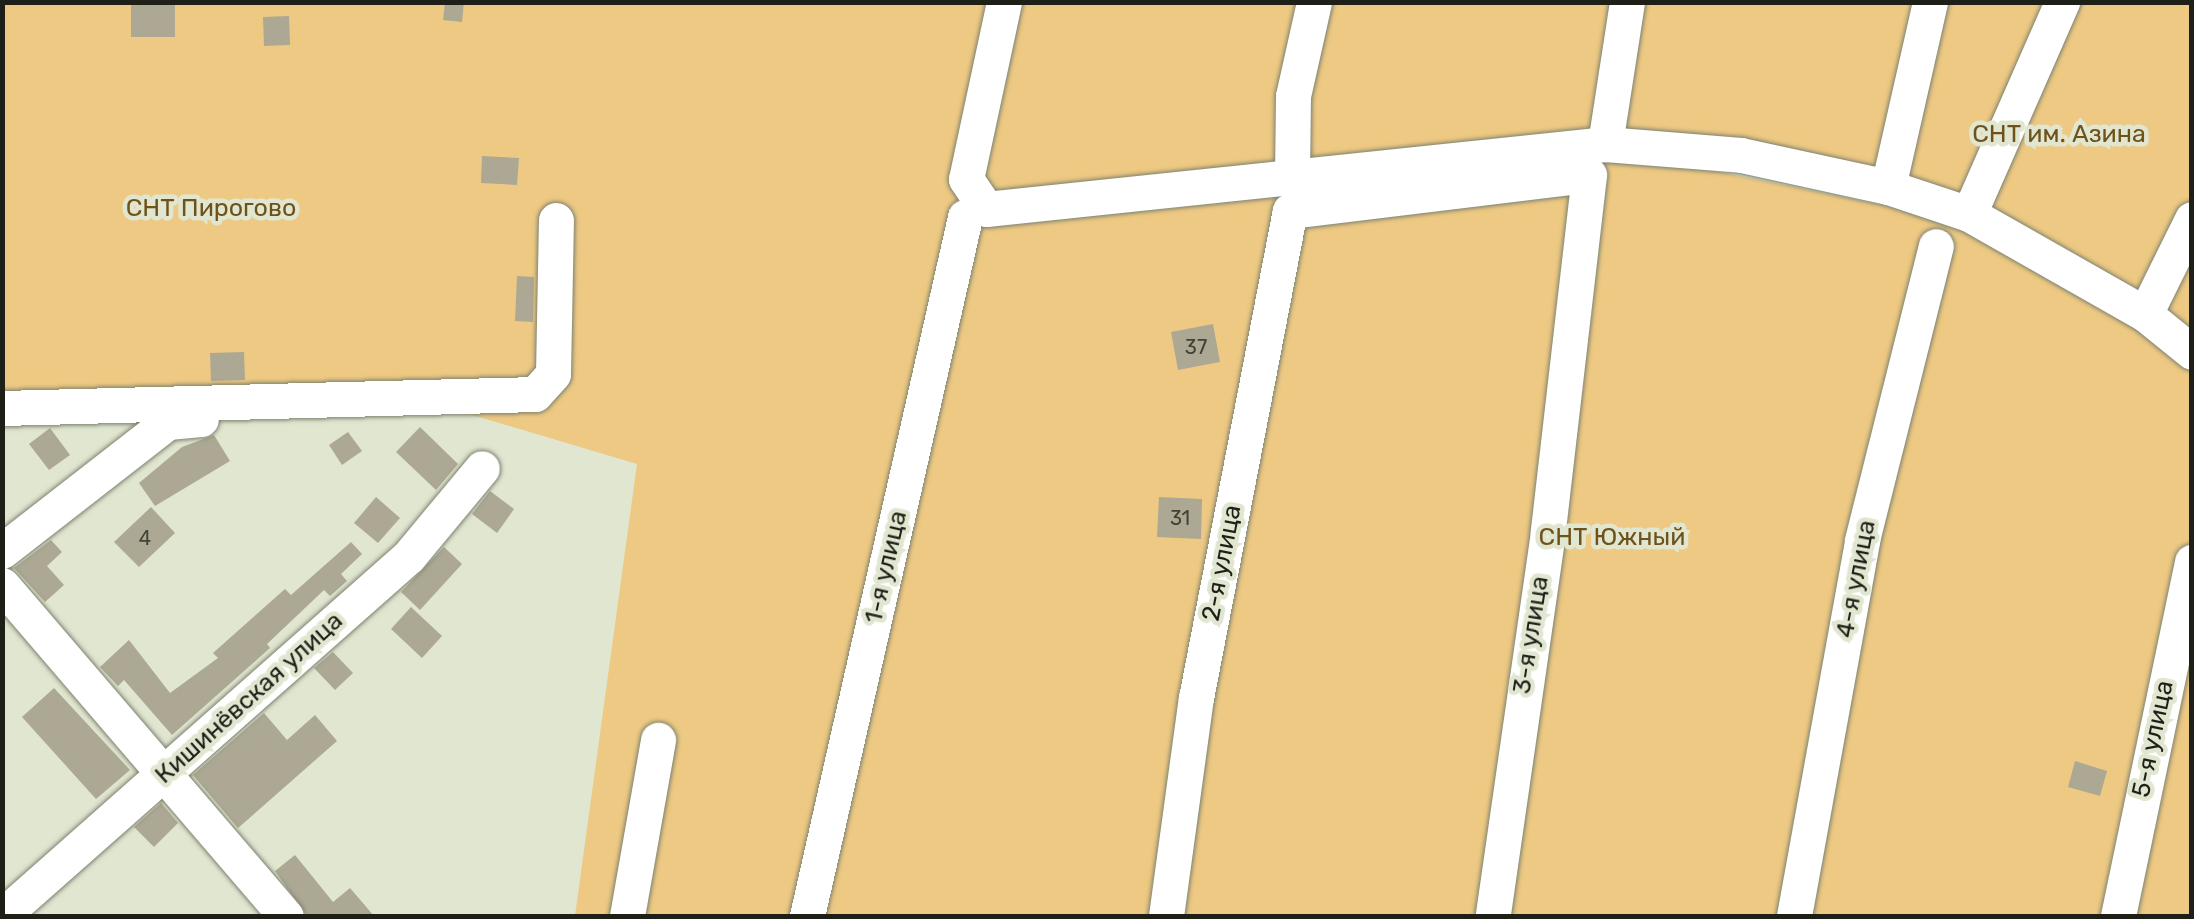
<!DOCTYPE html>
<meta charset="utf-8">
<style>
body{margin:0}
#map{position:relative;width:2194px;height:919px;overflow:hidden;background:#e0e6d0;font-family:Rubik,sans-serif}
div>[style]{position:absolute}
.green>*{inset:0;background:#eec983}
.building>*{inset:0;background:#aca894}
.roads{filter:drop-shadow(0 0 2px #7e826f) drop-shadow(0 0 2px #7e826f)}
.minor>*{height:35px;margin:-17.5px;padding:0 17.5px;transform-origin:17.5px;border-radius:17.5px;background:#fff}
span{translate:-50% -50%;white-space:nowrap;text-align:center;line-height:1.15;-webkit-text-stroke:9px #e0e6d0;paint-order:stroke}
.number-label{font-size:20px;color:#424237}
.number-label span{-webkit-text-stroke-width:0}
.park-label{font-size:25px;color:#6e5219}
.street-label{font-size:25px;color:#1e2018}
.frame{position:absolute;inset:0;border:5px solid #1e2018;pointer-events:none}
</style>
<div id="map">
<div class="green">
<i style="clip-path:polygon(evenodd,2px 3px,2191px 3px,2191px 916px,575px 916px,637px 464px,429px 402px,3px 423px,2px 3px,1670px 162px,1807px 183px,1912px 211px,1670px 162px)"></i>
</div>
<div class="building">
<i style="clip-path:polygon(131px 2px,175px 2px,175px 37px,131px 37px)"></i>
<i style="clip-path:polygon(445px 2px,464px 2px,462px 22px,443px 20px)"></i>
<i style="clip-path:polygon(289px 16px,290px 45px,264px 46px,263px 17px)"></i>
<i style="clip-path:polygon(482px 156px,519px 158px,517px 185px,481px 183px)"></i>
<i style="clip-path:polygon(517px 276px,534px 277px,533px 322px,515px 321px)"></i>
<i style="clip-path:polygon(1213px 324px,1220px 362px,1178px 370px,1171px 332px)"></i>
<i style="clip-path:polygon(244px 352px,245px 380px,211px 381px,210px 353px)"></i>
<i style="clip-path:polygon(420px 427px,458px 464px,436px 490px,396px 452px)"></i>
<i style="clip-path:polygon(50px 428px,70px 455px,49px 470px,29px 444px)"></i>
<i style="clip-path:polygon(348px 432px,362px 451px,342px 465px,329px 445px)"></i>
<i style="clip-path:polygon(214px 435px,230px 461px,155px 506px,139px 483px,182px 447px)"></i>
<i style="clip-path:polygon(490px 491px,514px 509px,497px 533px,472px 514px)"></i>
<i style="clip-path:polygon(376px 497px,400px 518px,378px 543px,354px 523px)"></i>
<i style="clip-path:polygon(1159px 497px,1202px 499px,1201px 539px,1157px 537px)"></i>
<i style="clip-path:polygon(151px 507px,175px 533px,139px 567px,114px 542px)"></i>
<i style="clip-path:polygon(51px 540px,62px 552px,47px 566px,64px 585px,45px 602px,14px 568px)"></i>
<i style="clip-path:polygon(351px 542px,362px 554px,341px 574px,347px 581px,330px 596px,324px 590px,267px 644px,270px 648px,172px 735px,124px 680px,118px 686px,100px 667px,129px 640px,170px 693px,218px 658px,213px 653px,285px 589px,291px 595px)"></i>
<i style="clip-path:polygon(444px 547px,462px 564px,420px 610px,401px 592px)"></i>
<i style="clip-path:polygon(411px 607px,442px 636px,422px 658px,391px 629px)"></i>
<i style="clip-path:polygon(333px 652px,353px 673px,335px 690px,314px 668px)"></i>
<i style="clip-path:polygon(54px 688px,130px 770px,96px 799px,22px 717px)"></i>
<i style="clip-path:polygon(264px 713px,287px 740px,315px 715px,337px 741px,238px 828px,193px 775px)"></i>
<i style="clip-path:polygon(2075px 761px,2107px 771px,2100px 796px,2068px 787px)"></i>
<i style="clip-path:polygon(161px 803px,178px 823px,154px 847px,134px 827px)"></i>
<i style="clip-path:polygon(295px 855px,333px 902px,350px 888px,374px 916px,307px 916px,275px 871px)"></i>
</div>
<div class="roads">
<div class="minor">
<i style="left:1004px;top:2px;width:181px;rotate:102.1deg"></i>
<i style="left:966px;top:179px;width:36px;rotate:56deg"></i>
<i style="left:986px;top:209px;width:622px;rotate:-5.99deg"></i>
<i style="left:1605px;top:144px;width:136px;rotate:4.6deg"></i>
<i style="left:1741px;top:155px;width:150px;rotate:12.3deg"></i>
<i style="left:1888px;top:187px;width:85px;rotate:18.4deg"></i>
<i style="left:1969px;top:214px;width:202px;rotate:29.6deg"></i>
<i style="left:2145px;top:314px;width:60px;rotate:39deg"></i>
<i style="left:1605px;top:144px;width:144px;rotate:-81.2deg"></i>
<i style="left:1292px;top:177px;width:81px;rotate:-89.3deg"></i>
<i style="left:1293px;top:96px;width:96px;rotate:-77.4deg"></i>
<i style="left:1888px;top:187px;width:190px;rotate:-77.2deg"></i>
<i style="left:1969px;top:214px;width:232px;rotate:-66.3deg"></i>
<i style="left:2145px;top:314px;width:106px;rotate:-63.7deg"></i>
<i style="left:2px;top:408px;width:533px;rotate:-1.5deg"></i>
<i style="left:535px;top:394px;width:27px;rotate:-48deg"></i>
<i style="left:553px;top:374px;width:154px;rotate:-88.9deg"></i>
<i style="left:2px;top:551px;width:210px;rotate:-37.9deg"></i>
<i style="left:168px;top:422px;width:33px;rotate:-5deg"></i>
<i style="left:2px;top:585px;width:436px;rotate:49.4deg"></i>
<i style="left:2px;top:916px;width:543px;rotate:-41.49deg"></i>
<i style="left:409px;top:556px;width:114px;rotate:-50.3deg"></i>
<i style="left:627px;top:916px;width:179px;rotate:-80deg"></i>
<i style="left:807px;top:916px;width:717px;rotate:-77.26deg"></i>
<i style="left:1166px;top:916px;width:220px;rotate:-82.2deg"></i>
<i style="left:1196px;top:698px;width:496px;rotate:-79.1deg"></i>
<i style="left:1290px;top:211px;width:301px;rotate:-6.9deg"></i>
<i style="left:1589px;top:175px;width:359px;rotate:96.6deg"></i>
<i style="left:1548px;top:532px;width:388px;rotate:98.2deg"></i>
<i style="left:1794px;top:916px;width:382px;rotate:-79.7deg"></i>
<i style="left:1862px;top:540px;width:303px;rotate:-75.9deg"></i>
<i style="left:2118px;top:916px;width:362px;rotate:-78.2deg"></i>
</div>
</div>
<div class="number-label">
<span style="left:1196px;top:347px">37</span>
<span style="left:1180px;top:518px">31</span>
<span style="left:145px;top:538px">4</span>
</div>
<div class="park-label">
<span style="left:2059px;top:134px">СНТ им. Азина</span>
<span style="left:211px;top:208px">СНТ Пирогово</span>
<span style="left:1612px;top:537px">СНТ Южный</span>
</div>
<div class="street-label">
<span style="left:1222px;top:563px;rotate:-79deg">2-я улица</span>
<span style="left:886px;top:567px;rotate:-77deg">1-я улица</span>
<span style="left:1856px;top:579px;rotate:-79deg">4-я улица</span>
<span style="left:1531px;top:635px;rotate:-81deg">3-я улица</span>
<span style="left:249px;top:698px;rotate:-42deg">Кишинёвская улица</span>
<span style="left:2153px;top:739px;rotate:-78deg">5-я улица</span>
</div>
<div class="frame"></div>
</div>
